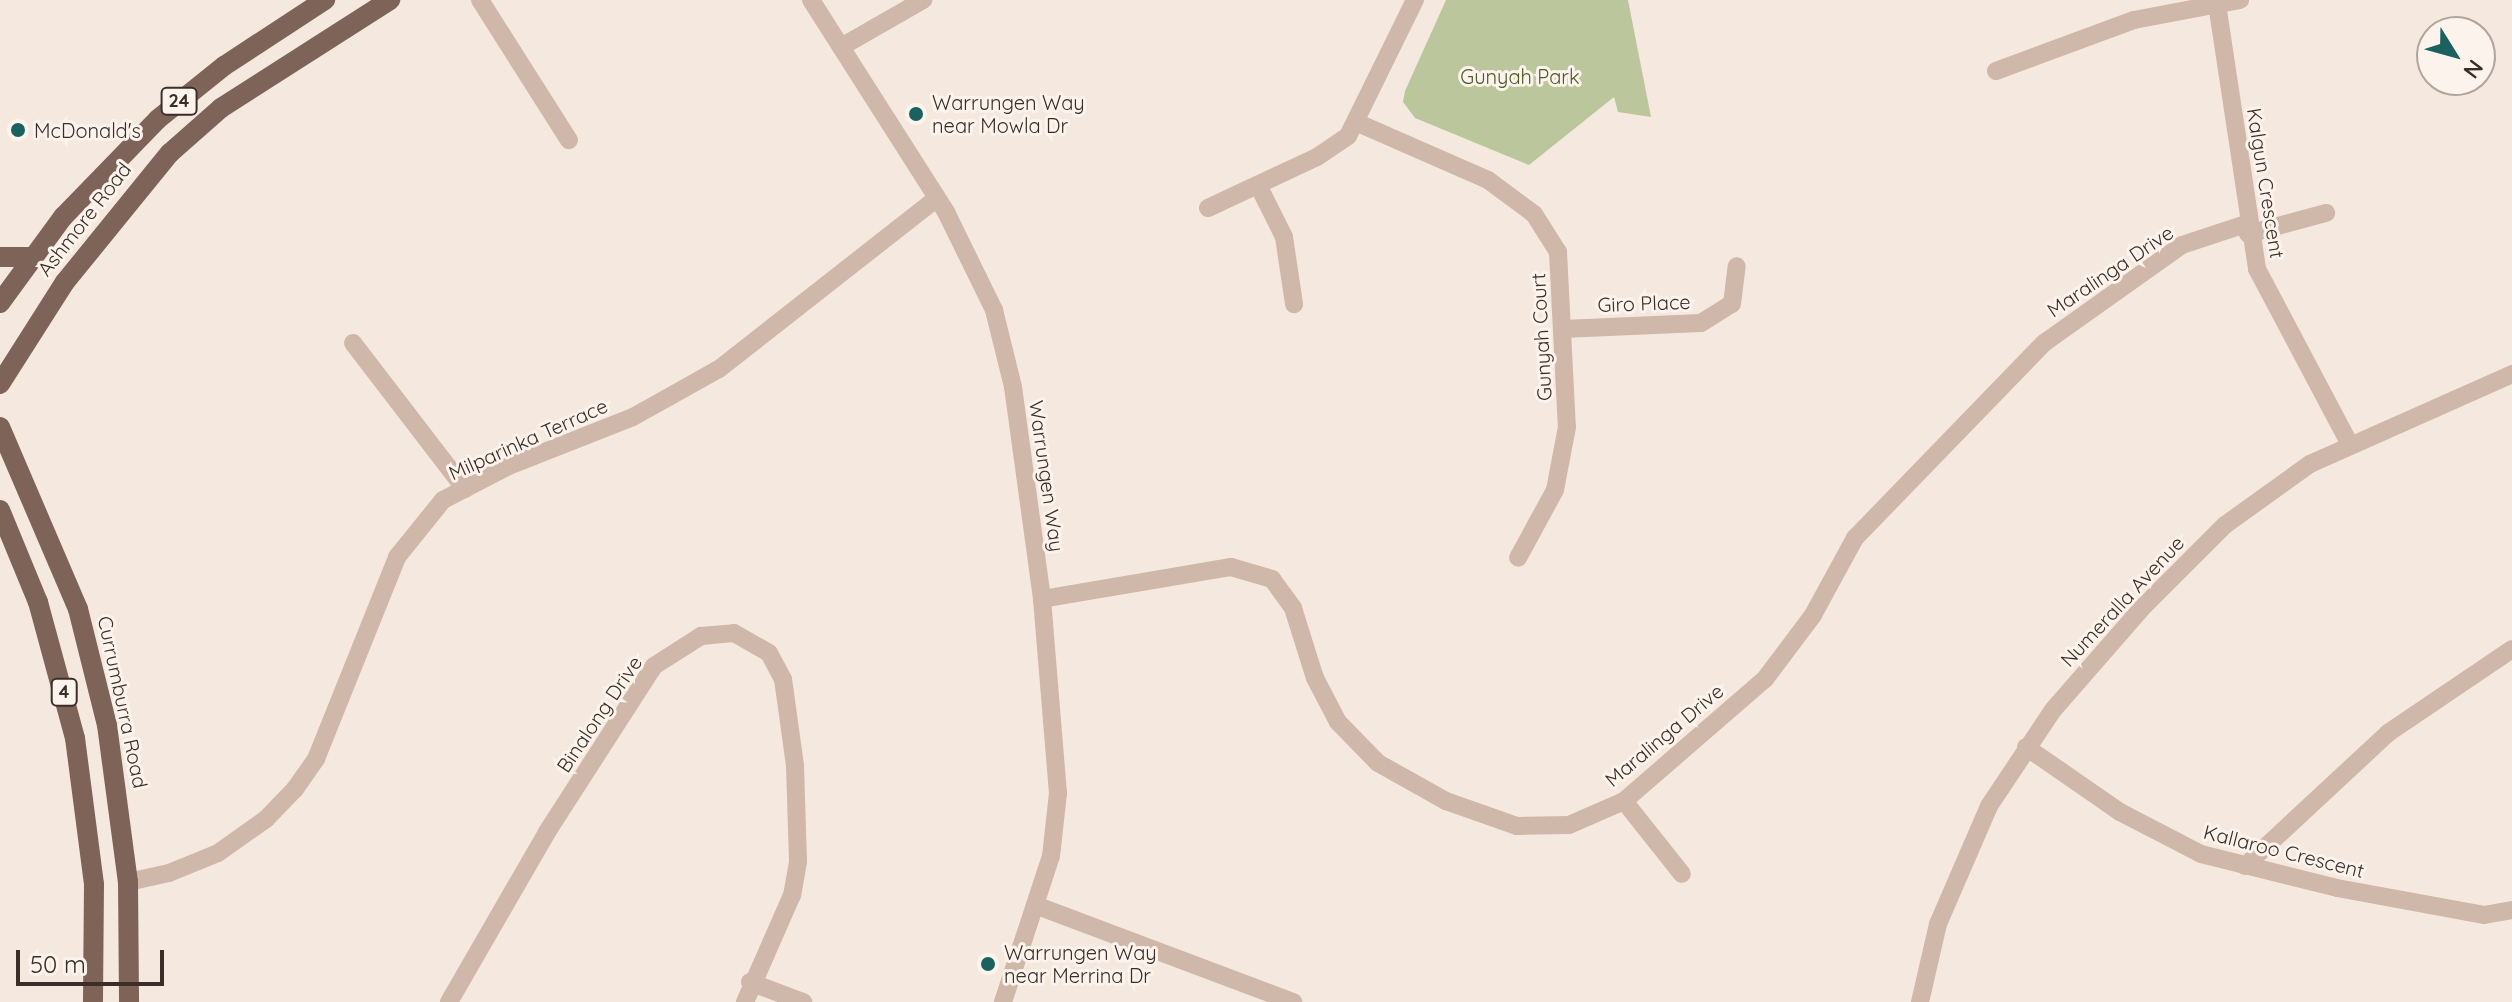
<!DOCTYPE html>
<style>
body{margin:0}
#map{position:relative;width:2512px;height:1002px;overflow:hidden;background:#f5e9df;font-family:Quicksand,sans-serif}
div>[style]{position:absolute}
.green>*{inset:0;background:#bbc69d}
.minor>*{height:18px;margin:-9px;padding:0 9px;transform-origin:9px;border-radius:9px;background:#cfb7a9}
.primary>*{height:20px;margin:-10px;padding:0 10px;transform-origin:10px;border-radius:10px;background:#7e6359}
.dots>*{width:22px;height:22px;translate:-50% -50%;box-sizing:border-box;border:4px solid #fcf3ec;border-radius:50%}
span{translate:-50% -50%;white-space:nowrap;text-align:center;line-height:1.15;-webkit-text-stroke:6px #fcf3ec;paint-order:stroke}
.shield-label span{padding:2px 6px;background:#fcf3ec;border:2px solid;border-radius:6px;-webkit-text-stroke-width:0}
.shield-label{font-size:18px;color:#3b2e29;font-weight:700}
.park-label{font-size:20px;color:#4d5c2b}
.poi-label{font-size:20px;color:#3b2e29}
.left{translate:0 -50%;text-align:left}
.street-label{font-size:20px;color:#3b2e29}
.north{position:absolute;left:2416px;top:16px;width:80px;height:80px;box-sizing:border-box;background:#fcf3ec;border:2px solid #afa49e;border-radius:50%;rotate:127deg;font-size:22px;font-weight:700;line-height:32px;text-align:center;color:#3b2e29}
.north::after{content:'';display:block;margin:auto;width:28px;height:36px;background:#1b6160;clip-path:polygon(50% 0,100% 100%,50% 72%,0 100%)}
.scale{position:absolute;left:16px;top:950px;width:148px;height:36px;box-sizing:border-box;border:4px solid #3b2e29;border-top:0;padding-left:10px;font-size:24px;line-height:28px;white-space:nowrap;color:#3b2e29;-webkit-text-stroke:6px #fcf3ec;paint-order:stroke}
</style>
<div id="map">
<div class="green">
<i style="clip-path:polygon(1446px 0,1628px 0,1651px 117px,1618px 112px,1614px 97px,1529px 165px,1415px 118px,1403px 102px,1405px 91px)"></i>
</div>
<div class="minor">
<i style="left:480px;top:0;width:166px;rotate:57.6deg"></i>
<i style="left:811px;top:0;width:251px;rotate:57.5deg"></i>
<i style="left:946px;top:212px;width:109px;rotate:63.9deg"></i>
<i style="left:994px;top:310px;width:79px;rotate:76.1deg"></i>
<i style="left:1013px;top:387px;width:214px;rotate:82.2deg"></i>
<i style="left:1042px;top:599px;width:195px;rotate:85.3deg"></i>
<i style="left:1058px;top:793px;width:63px;rotate:96.3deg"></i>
<i style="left:1051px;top:856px;width:154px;rotate:108.2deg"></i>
<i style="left:2217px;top:4px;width:268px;rotate:81.4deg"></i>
<i style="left:2257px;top:269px;width:197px;rotate:62.1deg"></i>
<i style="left:841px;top:47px;width:95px;rotate:-29.8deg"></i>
<i style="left:1996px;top:71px;width:147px;rotate:-20.3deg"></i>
<i style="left:2134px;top:20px;width:108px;rotate:-10.7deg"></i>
<i style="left:1358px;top:123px;width:142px;rotate:23.7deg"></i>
<i style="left:1488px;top:180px;width:57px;rotate:36.5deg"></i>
<i style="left:1534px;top:214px;width:45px;rotate:57.7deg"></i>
<i style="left:1558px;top:252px;width:175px;rotate:87.1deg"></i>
<i style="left:1567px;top:427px;width:64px;rotate:100.8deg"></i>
<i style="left:1555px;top:490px;width:77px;rotate:118.6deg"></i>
<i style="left:1258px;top:185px;width:58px;rotate:63.4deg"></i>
<i style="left:1284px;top:237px;width:68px;rotate:81.5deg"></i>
<i style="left:1208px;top:208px;width:120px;rotate:-25.1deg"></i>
<i style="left:1317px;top:157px;width:37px;rotate:-34deg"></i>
<i style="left:1348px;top:136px;width:152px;rotate:-63.8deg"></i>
<i style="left:2248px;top:234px;width:81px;rotate:-15.1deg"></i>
<i style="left:1563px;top:329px;width:138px;rotate:-2.5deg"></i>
<i style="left:1701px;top:323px;width:36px;rotate:-32deg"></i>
<i style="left:1732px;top:304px;width:38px;rotate:-83deg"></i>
<i style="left:353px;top:343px;width:184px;rotate:52.5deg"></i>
<i style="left:1042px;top:599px;width:192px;rotate:-9.6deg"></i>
<i style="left:1231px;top:567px;width:43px;rotate:16.3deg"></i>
<i style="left:1272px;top:579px;width:36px;rotate:54deg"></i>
<i style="left:1293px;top:608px;width:73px;rotate:72.6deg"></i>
<i style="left:1315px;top:678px;width:50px;rotate:62.4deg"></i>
<i style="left:1338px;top:722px;width:57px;rotate:45.7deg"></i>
<i style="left:1378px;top:763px;width:78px;rotate:29.2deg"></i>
<i style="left:1446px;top:801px;width:75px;rotate:19.4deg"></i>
<i style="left:1517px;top:826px;width:52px;rotate:-1.1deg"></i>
<i style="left:1569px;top:825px;width:60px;rotate:-23.6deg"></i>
<i style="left:1624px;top:801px;width:186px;rotate:-40.9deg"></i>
<i style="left:1765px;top:679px;width:80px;rotate:-53.1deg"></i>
<i style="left:1813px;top:615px;width:88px;rotate:-61.4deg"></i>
<i style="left:1855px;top:538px;width:272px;rotate:-45.9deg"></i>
<i style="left:2044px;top:343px;width:169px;rotate:-35.4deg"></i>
<i style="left:2182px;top:245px;width:67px;rotate:-18.2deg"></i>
<i style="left:2026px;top:747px;width:114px;rotate:34.7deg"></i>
<i style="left:2120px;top:812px;width:91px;rotate:27.4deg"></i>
<i style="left:2201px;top:854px;width:140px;rotate:14deg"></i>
<i style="left:2337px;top:888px;width:149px;rotate:10.4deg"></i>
<i style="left:2484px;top:915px;width:28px;rotate:-10deg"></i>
<i style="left:1624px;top:801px;width:93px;rotate:51.5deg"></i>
<i style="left:2245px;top:866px;width:195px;rotate:-42.9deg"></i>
<i style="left:2388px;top:733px;width:150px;rotate:-34.1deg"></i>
<i style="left:128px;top:882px;width:42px;rotate:-12.4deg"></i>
<i style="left:169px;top:873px;width:53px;rotate:-22.2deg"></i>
<i style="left:218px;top:853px;width:59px;rotate:-35.3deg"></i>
<i style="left:266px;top:819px;width:42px;rotate:-46deg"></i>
<i style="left:295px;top:789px;width:37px;rotate:-55deg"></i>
<i style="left:316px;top:759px;width:218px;rotate:-68.1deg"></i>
<i style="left:397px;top:557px;width:73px;rotate:-51.1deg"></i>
<i style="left:443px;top:500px;width:74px;rotate:-27.3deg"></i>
<i style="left:509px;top:466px;width:133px;rotate:-21.6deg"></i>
<i style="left:633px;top:417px;width:98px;rotate:-29.2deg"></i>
<i style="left:719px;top:369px;width:277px;rotate:-38.1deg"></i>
<i style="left:1035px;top:905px;width:276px;rotate:20.6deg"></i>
<i style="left:750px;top:982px;width:57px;rotate:20.7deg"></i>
<i style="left:449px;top:1002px;width:196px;rotate:-60deg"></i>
<i style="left:547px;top:832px;width:197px;rotate:-57.2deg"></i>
<i style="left:654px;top:666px;width:56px;rotate:-32.6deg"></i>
<i style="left:701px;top:636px;width:33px;rotate:-5deg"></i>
<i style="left:734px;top:633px;width:40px;rotate:29.7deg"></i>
<i style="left:769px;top:653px;width:30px;rotate:62deg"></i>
<i style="left:783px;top:679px;width:88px;rotate:82.1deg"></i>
<i style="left:795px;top:766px;width:96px;rotate:88.2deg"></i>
<i style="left:798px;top:862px;width:34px;rotate:100deg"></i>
<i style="left:792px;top:895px;width:117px;rotate:113.7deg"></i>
<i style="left:1920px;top:1002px;width:80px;rotate:-77deg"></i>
<i style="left:1938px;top:924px;width:129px;rotate:-66.6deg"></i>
<i style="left:1989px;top:806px;width:115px;rotate:-56.3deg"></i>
<i style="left:2053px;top:710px;width:137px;rotate:-48.9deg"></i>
<i style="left:2143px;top:607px;width:116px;rotate:-45deg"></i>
<i style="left:2225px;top:525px;width:105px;rotate:-35.7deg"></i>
<i style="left:2310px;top:464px;width:221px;rotate:-24deg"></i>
</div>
<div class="primary">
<i style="left:0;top:257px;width:32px"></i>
<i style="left:0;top:303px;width:107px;rotate:-53.8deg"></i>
<i style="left:63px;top:217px;width:136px;rotate:-45.9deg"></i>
<i style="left:158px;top:119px;width:85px;rotate:-38.8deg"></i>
<i style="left:224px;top:66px;width:121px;rotate:-33.2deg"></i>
<i style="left:0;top:384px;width:121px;rotate:-57.5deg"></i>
<i style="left:65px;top:282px;width:166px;rotate:-50.9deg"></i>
<i style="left:170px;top:153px;width:68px;rotate:-41.4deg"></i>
<i style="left:221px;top:108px;width:201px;rotate:-32.6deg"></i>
<i style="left:0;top:427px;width:198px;rotate:66.8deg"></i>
<i style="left:78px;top:609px;width:120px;rotate:76deg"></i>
<i style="left:107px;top:725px;width:158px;rotate:82.4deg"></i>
<i style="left:128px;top:882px;width:120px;rotate:89.5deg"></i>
<i style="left:0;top:510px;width:100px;rotate:67.6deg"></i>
<i style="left:38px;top:602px;width:141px;rotate:74.8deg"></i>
<i style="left:75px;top:738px;width:147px;rotate:82.6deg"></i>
<i style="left:94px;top:884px;width:118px;rotate:90.5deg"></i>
</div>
<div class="dots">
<i style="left:916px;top:114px;background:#1b6160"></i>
<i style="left:18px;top:130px;background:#1b6160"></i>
<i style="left:988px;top:964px;background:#1b6160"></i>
</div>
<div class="shield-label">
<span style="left:179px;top:101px">24</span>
<span style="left:64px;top:692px">4</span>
</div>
<div class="park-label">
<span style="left:1520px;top:76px">Gunyah Park</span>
</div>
<div class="poi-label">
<span class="left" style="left:932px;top:114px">Warrungen Way<br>near Mowla Dr</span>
<span class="left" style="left:34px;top:130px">McDonald's</span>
<span class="left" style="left:1004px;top:964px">Warrungen Way<br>near Merrina Dr</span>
</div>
<div class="street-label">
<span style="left:2266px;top:183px;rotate:81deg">Kalgun Crescent</span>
<span style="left:84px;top:219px;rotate:-52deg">Ashmore Road</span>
<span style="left:2110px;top:271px;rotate:-34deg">Maralinga Drive</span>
<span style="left:1644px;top:303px;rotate:-2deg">Giro Place</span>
<span style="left:1541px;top:337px;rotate:-93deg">Gunyah Court</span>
<span style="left:528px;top:439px;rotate:-24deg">Milparinka Terrace</span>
<span style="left:1047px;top:476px;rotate:82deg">Warrungen Way</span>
<span style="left:2122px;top:601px;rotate:-47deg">Numeralla Avenue</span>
<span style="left:123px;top:702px;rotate:78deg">Currumburra Road</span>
<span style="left:599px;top:714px;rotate:-56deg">Binalong Drive</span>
<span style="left:1664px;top:735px;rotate:-40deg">Maralinga Drive</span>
<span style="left:2284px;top:851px;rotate:14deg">Kallaroo Crescent</span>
</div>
<div class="north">N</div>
<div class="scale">50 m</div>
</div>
